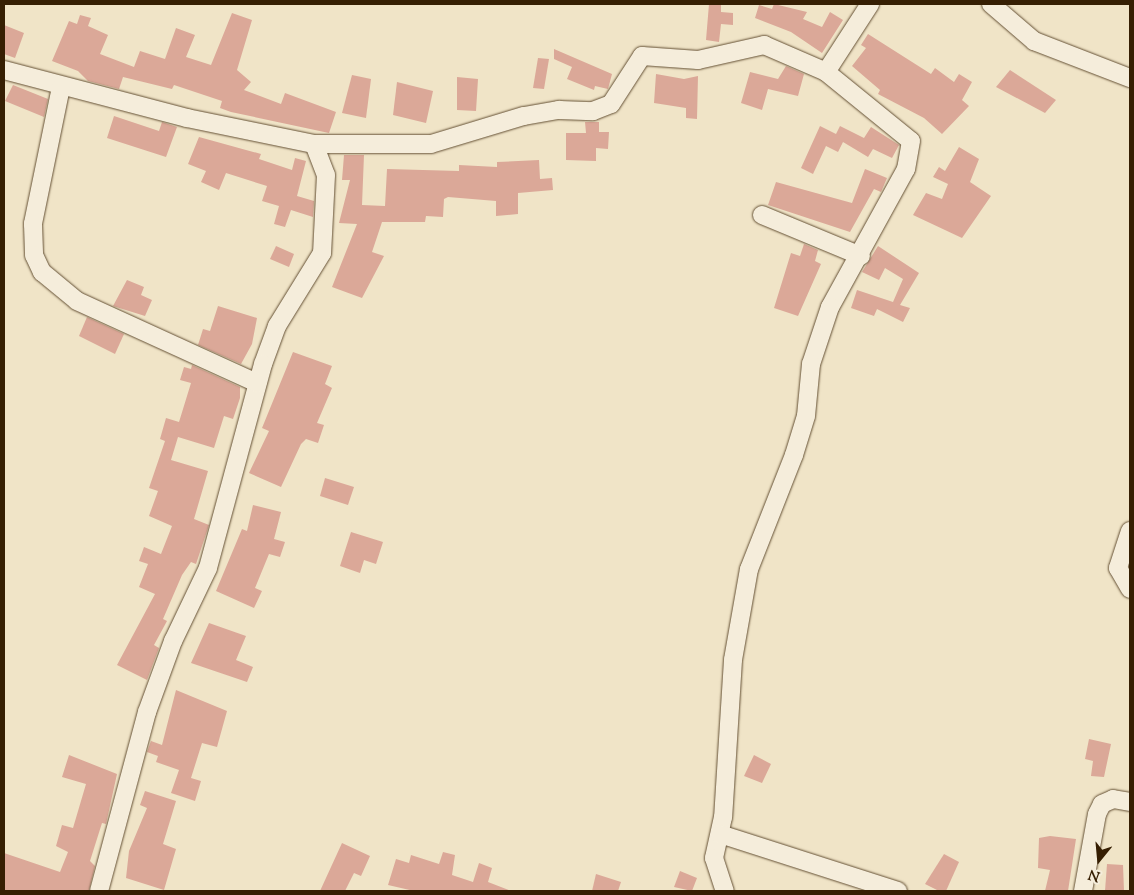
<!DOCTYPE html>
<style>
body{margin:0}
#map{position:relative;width:1134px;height:895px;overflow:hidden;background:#f0e4c7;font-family:"Sorts Mill Goudy",serif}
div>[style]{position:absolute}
.building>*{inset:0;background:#dba898}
.roads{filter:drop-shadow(0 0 1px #645034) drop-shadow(0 0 1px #645034)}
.minor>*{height:18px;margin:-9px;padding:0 9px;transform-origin:9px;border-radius:9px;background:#f5eddb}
span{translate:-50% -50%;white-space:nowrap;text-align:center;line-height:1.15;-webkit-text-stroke:4px #f5eddb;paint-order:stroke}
.frame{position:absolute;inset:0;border:5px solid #361f03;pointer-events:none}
.north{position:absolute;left:1074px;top:835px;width:50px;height:50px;-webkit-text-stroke:4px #f5eddb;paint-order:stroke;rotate:197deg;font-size:14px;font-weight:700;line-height:20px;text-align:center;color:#361f03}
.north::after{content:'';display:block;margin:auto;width:18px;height:22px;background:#361f03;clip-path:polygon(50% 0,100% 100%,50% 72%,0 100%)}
</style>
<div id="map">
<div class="building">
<i style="clip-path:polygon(709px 4px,721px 4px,721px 12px,733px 13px,733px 25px,721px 24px,719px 42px,706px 40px)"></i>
<i style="clip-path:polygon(774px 4px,807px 12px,803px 19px,822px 27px,830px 12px,843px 20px,822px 53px,791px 32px,755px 18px,759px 5px,772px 9px)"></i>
<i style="clip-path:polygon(232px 13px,252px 20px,237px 70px,251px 82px,244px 90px,281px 104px,285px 93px,336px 112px,329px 133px,231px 112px,220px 108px,222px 101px,174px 85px,172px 89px,123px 77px,119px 89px,88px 81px,78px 71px,52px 61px,69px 21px,77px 24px,80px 15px,91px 18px,88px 26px,108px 35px,100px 54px,134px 67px,140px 51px,165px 59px,176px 28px,195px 35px,186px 57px,211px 65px)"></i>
<i style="clip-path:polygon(4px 25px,24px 33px,15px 58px,4px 54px)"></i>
<i style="clip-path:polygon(868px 34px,931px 74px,935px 68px,954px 82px,959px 74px,972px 82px,962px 100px,969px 106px,942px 134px,924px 118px,878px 94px,880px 90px,852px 66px,866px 48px,861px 45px)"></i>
<i style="clip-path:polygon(554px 49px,612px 74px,608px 89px,595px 86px,594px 90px,567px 79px,572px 67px,554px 59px)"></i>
<i style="clip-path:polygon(538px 58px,549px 59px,544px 89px,533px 88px)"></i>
<i style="clip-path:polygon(786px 66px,804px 74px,798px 96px,768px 89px,762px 110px,741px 103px,750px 72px,778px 79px)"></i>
<i style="clip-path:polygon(1010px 70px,1056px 100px,1045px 113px,996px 87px)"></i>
<i style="clip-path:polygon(656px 74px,684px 79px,698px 76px,697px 119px,686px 118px,686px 108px,654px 103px)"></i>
<i style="clip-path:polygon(352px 75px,371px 79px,366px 118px,342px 113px)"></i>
<i style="clip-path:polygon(457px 77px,478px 79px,476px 111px,457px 110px)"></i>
<i style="clip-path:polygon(397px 82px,433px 91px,426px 123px,393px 115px)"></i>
<i style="clip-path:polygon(13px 85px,48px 99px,44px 117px,5px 101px)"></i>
<i style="clip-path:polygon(114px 116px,159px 131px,162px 122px,177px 127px,166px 157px,107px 138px)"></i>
<i style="clip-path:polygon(585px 122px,599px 122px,599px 132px,609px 132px,608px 149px,596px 148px,596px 161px,566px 160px,566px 133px,586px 133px)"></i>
<i style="clip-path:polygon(820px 126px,836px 134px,840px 126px,864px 138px,871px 127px,899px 145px,892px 158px,873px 149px,868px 157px,843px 142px,838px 152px,826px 146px,813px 174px,801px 168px)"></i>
<i style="clip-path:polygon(199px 137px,261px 154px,259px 159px,292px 170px,295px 158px,306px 161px,297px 196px,314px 201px,313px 217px,291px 210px,285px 227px,274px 224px,279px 206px,262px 201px,267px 186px,226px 173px,219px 190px,201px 182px,206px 171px,188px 164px)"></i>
<i style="clip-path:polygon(959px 147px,979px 159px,970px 182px,991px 196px,962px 238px,913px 215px,926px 193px,942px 199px,948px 184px,933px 177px,939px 167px,945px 171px)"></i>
<i style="clip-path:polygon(344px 155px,364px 155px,362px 205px,385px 206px,387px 169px,459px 171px,459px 165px,497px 167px,497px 162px,539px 160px,540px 179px,552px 178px,553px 190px,518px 193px,518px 214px,496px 216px,496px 201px,448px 197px,444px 199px,443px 217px,426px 216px,425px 222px,382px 222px,372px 252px,384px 256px,362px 298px,332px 287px,357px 224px,339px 223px,350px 180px,342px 180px)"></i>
<i style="clip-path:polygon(865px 169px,887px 178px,881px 192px,874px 189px,850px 232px,768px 205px,776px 182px,852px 203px)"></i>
<i style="clip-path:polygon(804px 244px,818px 250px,815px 261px,821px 264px,798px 316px,774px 308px,791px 253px,800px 256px)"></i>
<i style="clip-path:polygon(276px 246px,294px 254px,289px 267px,270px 259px)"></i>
<i style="clip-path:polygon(878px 246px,919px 273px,900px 305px,910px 308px,903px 322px,877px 309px,874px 316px,851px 308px,857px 290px,893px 302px,903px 279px,885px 268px,879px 280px,862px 272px)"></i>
<i style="clip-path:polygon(127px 280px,144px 287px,141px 295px,152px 300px,145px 316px,113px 306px)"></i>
<i style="clip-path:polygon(218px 306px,257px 318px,252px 344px,241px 364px,198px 345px,203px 329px,210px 331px)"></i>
<i style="clip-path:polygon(87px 317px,124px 334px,115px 354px,79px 336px)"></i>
<i style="clip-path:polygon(293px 352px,332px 366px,325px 384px,332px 388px,317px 423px,324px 425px,318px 443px,306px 439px,301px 444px,281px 487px,249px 473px,269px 431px,262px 428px)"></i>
<i style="clip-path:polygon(192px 365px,240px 387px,240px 398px,233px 419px,224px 416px,214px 448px,178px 437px,171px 460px,208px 471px,194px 519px,209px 525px,196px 564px,191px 562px,182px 575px,163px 619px,167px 621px,154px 645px,159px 648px,147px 680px,117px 665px,155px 594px,139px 587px,148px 564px,139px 561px,144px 547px,161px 554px,172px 526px,149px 516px,158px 491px,149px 488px,165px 441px,160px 439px,166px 418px,179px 422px,191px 383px,180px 380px,184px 367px,191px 369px)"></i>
<i style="clip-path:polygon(325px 478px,354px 487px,348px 505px,320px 496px)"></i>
<i style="clip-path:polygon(253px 505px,281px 512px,274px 539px,285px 542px,280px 557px,269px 554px,255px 588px,262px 591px,254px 608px,216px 591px,242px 529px,247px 531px)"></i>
<i style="clip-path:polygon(351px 532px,383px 542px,376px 564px,364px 560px,360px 573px,340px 566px)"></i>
<i style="clip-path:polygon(209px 623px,246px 636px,236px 660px,253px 667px,247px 682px,191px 663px)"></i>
<i style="clip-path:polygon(176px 690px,227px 711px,217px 747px,202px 743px,191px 778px,201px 781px,195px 801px,171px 793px,179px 770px,156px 762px,158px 756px,147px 752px,151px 741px,162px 745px)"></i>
<i style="clip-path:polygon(1089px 739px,1111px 744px,1104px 777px,1091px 776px,1093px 761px,1085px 759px)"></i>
<i style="clip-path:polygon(69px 755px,117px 774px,106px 824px,102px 823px,90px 861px,95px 866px,89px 891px,4px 891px,4px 853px,60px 872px,68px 852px,56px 846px,62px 825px,73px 828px,86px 784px,62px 777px)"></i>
<i style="clip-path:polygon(754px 755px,771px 764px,762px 783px,744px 776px)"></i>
<i style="clip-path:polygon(145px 791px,176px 801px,163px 844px,176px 849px,164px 890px,126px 878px,129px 851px,147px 808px,140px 805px)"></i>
<i style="clip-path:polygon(1050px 836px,1076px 839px,1068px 891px,1045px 891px,1050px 870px,1038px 868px,1039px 838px)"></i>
<i style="clip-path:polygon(342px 843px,370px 856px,361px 876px,354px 873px,345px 891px,320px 891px)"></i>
<i style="clip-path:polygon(443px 852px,455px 855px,452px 875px,473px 882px,479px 863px,492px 868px,488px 882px,511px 891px,414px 891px,388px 885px,396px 859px,409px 863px,411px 855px,439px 864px)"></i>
<i style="clip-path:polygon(944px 854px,959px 862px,946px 891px,939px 891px,925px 884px)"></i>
<i style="clip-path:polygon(1107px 864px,1123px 865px,1124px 891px,1105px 891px)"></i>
<i style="clip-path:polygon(680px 871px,697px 878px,692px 891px,674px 887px)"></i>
<i style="clip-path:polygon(596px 874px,621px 882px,618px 891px,592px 891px)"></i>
</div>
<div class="roads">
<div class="minor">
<i style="left:991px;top:4px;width:57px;rotate:40.7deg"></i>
<i style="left:1034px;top:41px;width:103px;rotate:21.1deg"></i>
<i style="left:4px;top:70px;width:189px;rotate:14.7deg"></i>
<i style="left:187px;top:118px;width:130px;rotate:11.6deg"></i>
<i style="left:314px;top:144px;width:33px;rotate:69deg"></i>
<i style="left:326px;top:175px;width:78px;rotate:92.9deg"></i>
<i style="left:322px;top:253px;width:86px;rotate:121.7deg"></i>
<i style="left:277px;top:326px;width:40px;rotate:110.2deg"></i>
<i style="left:263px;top:364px;width:211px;rotate:105.1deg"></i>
<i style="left:208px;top:568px;width:81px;rotate:115.6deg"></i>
<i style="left:173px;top:641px;width:76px;rotate:110.1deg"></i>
<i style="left:147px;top:712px;width:185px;rotate:105deg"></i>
<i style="left:826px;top:72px;width:81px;rotate:-57.1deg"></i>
<i style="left:61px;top:87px;width:140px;rotate:101.6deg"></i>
<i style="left:33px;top:224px;width:31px;rotate:88deg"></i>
<i style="left:34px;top:255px;width:19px;rotate:65deg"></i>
<i style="left:42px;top:272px;width:45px;rotate:39.6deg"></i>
<i style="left:77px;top:301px;width:198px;rotate:24.5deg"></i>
<i style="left:314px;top:144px;width:117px"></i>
<i style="left:431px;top:144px;width:97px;rotate:-16.8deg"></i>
<i style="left:524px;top:116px;width:36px;rotate:-10deg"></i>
<i style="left:559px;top:110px;width:34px;rotate:2deg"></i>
<i style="left:593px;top:111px;width:19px;rotate:-21deg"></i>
<i style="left:611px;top:104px;width:57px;rotate:-57.1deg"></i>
<i style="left:642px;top:56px;width:56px;rotate:4.1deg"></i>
<i style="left:698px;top:60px;width:68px;rotate:-12.8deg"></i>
<i style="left:764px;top:45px;width:68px;rotate:23.5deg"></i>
<i style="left:826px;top:72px;width:109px;rotate:39.1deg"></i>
<i style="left:911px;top:141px;width:28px;rotate:100deg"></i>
<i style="left:906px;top:169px;width:158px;rotate:118.8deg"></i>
<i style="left:830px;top:307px;width:60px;rotate:108.4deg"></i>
<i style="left:811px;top:364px;width:52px;rotate:95.5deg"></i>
<i style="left:806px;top:416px;width:41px;rotate:107.1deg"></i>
<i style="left:794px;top:455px;width:123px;rotate:111.5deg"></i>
<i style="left:749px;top:569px;width:92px;rotate:100deg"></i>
<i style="left:733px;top:660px;width:157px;rotate:93.6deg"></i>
<i style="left:723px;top:817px;width:42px;rotate:102.4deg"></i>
<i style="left:714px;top:858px;width:35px;rotate:72deg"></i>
<i style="left:762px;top:215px;width:107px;rotate:22.5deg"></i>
<i style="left:1130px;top:531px;width:39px;rotate:108deg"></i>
<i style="left:1118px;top:568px;width:24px;rotate:60deg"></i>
<i style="left:720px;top:834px;width:187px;rotate:17.8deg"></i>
<i style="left:1083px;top:891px;width:78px;rotate:-79.7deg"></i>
<i style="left:1097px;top:814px;width:11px;rotate:-63deg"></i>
<i style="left:1102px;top:804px;width:12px;rotate:-24deg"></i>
<i style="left:1113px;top:799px;width:17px;rotate:10deg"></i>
</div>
</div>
<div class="frame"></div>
<div class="north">N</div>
</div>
